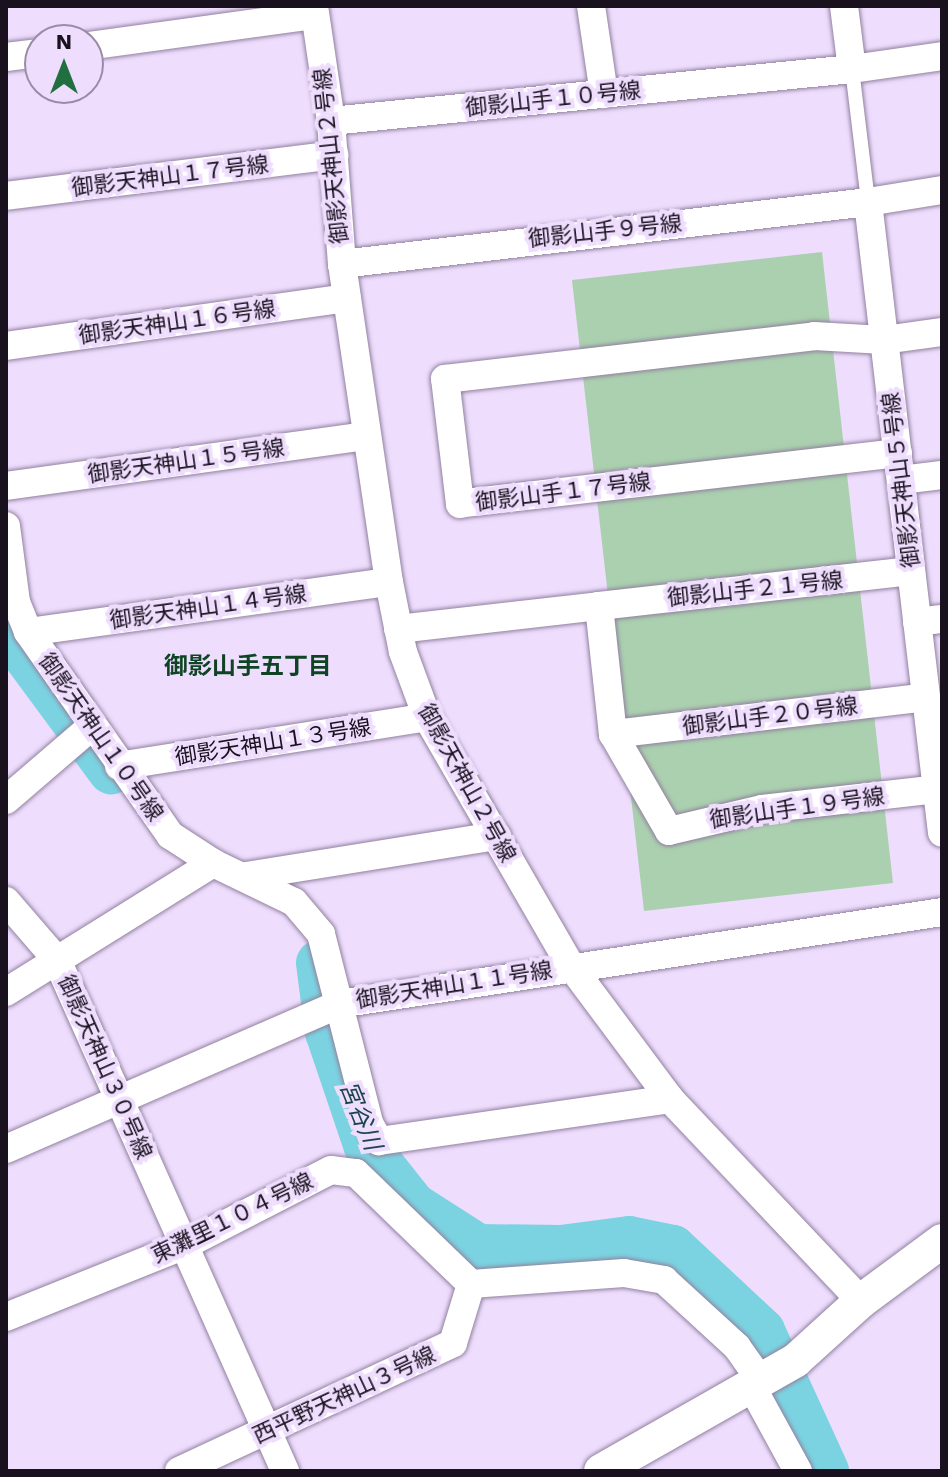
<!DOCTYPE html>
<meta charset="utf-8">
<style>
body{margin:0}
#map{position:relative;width:948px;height:1477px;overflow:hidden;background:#efddfe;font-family:"Work Sans","Noto Sans JP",sans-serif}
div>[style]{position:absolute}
.green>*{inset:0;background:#abd0af}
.river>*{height:46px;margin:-23px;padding:0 23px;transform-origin:23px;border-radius:23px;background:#7bd3e1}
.roads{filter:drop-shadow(0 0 2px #91819f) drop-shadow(0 0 2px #91819f)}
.service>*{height:14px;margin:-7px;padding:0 7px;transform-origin:7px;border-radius:7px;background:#fff}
.minor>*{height:28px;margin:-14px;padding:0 14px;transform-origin:14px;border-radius:14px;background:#fff}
.tertiary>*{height:34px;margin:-17px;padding:0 17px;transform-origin:17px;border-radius:17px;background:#fff}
span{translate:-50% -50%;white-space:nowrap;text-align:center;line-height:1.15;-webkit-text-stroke:8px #efddfe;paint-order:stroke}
.street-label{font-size:22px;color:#19121e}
.neighbourhood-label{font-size:24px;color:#0e4423;font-weight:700}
.water-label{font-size:24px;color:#1c454c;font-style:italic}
.frame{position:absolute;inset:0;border:8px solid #19121e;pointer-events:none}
.north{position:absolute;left:24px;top:24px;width:80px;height:80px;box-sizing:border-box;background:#efddfe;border:2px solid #998ca4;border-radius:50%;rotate:0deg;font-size:22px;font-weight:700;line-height:32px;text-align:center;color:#19121e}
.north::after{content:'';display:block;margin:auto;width:28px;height:36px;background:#216f3e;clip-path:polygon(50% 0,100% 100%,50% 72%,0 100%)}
</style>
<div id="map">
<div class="green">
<i style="clip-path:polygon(822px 252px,893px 883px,644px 911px,572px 280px)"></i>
</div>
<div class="river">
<i style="left:6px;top:599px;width:43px;rotate:77.9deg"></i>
<i style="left:15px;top:641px;width:162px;rotate:53.6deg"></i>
<i style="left:319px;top:963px;width:70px;rotate:82.6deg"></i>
<i style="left:328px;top:1032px;width:121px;rotate:71.3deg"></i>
<i style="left:367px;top:1147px;width:75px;rotate:51.5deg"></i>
<i style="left:414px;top:1206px;width:76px;rotate:32.6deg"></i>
<i style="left:478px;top:1247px;width:83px;rotate:0.7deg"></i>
<i style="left:561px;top:1248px;width:69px;rotate:-7.5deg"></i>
<i style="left:629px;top:1239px;width:45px;rotate:11.6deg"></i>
<i style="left:673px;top:1248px;width:122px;rotate:43deg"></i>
<i style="left:762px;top:1331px;width:154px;rotate:65.4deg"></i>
</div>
<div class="roads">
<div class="service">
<i style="left:852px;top:69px;width:134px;rotate:83.1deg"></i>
</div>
<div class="minor">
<i style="left:314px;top:6px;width:116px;rotate:81.6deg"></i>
<i style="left:331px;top:121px;width:143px;rotate:85.6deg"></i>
<i style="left:342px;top:264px;width:321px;rotate:81.6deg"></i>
<i style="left:389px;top:582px;width:71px;rotate:78.7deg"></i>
<i style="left:403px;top:652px;width:69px;rotate:69.7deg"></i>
<i style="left:427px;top:717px;width:288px;rotate:60deg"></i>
<i style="left:571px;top:966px;width:166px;rotate:53.3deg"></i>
<i style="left:670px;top:1099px;width:278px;rotate:46.6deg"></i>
<i style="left:591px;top:6px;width:89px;rotate:81.6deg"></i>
<i style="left:844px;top:6px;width:64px;rotate:82.8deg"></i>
<i style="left:852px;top:69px;width:91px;rotate:-8.2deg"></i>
<i style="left:88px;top:46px;width:229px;rotate:-7.8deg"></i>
<i style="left:6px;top:57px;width:34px;rotate:-7deg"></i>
<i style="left:331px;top:121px;width:524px;rotate:-5.7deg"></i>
<i style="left:942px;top:190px;width:75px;rotate:170.8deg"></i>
<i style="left:868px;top:202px;width:635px;rotate:83.31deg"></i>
<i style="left:6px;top:196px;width:331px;rotate:-7.1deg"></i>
<i style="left:342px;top:264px;width:530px;rotate:-6.72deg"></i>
<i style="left:6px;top:346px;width:344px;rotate:-8deg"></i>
<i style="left:898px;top:453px;width:441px;rotate:173.4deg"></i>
<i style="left:460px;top:504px;width:126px;rotate:-96.8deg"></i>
<i style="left:445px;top:379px;width:371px;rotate:-6.6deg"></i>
<i style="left:814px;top:336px;width:70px;rotate:3.3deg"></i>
<i style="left:884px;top:340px;width:59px;rotate:-7.9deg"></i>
<i style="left:901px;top:480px;width:41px;rotate:-7deg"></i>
<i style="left:6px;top:486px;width:363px;rotate:-7.9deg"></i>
<i style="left:6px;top:526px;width:77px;rotate:82.5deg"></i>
<i style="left:16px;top:602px;width:32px;rotate:68deg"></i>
<i style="left:28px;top:632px;width:248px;rotate:55deg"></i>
<i style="left:170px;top:835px;width:51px;rotate:33.1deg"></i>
<i style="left:213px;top:863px;width:90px;rotate:25.7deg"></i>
<i style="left:294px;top:902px;width:42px;rotate:49.8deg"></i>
<i style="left:321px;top:934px;width:195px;rotate:75.7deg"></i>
<i style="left:369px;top:1123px;width:21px;rotate:61deg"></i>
<i style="left:379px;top:1141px;width:294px;rotate:-8.2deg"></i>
<i style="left:599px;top:606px;width:314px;rotate:-6.4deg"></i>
<i style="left:917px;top:622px;width:25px;rotate:-7deg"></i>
<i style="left:398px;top:629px;width:202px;rotate:-6.5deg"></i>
<i style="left:599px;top:606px;width:129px;rotate:83.8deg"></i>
<i style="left:613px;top:734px;width:112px;rotate:60deg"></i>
<i style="left:669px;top:831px;width:96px;rotate:-13.3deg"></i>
<i style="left:762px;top:809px;width:176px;rotate:-6.5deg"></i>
<i style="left:28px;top:632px;width:364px;rotate:-7.9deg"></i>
<i style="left:613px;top:734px;width:315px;rotate:-6.7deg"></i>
<i style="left:119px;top:766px;width:312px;rotate:-9deg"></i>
<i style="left:6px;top:800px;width:112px;rotate:-40.7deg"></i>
<i style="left:246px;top:876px;width:254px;rotate:-9.1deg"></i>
<i style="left:6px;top:901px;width:78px;rotate:49.2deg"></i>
<i style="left:57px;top:960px;width:560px;rotate:65.95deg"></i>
<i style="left:6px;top:992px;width:244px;rotate:-31.9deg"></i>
<i style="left:6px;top:1149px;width:363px;rotate:-23.5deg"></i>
<i style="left:339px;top:1004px;width:610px;rotate:-8.67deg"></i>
<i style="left:6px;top:1317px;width:193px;rotate:-21.9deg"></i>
<i style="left:185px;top:1245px;width:164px;rotate:-27.2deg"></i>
<i style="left:331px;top:1170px;width:25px;rotate:7deg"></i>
<i style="left:356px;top:1173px;width:160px;rotate:44deg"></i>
<i style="left:471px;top:1284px;width:153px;rotate:-4.1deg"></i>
<i style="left:624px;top:1273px;width:41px;rotate:9.9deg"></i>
<i style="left:664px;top:1280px;width:99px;rotate:42.5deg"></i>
<i style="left:737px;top:1347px;width:42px;rotate:54.8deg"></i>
<i style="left:752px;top:1387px;width:96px;rotate:61.3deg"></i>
<i style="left:179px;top:1471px;width:302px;rotate:-25deg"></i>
<i style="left:453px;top:1343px;width:62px;rotate:-73deg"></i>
</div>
<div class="tertiary">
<i style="left:601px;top:1471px;width:224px;rotate:-29.6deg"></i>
<i style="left:796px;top:1360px;width:88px;rotate:-42.2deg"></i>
<i style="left:861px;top:1301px;width:101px;rotate:-36.5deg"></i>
</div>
</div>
<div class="street-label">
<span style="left:553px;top:99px;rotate:-6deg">御影山手１０号線</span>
<span style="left:331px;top:156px;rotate:-96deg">御影天神山２号線</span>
<span style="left:170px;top:176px;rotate:-7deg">御影天神山１７号線</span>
<span style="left:605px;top:231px;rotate:-6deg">御影山手９号線</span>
<span style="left:177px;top:322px;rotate:-8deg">御影天神山１６号線</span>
<span style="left:186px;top:461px;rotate:-8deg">御影天神山１５号線</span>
<span style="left:901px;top:480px;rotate:-97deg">御影天神山５号線</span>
<span style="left:563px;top:492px;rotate:-7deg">御影山手１７号線</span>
<span style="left:755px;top:589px;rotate:-6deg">御影山手２１号線</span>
<span style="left:208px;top:607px;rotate:-8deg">御影天神山１４号線</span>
<span style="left:770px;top:716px;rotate:-7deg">御影山手２０号線</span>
<span style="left:101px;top:737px;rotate:55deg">御影天神山１０号線</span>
<span style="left:273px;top:742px;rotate:-9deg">御影天神山１３号線</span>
<span style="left:467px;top:783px;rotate:61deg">御影天神山２号線</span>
<span style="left:797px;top:808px;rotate:-8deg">御影山手１９号線</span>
<span style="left:454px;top:985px;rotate:-9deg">御影天神山１１号線</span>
<span style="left:105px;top:1067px;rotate:66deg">御影天神山３０号線</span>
<span style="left:232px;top:1218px;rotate:-26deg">東灘里１０４号線</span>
<span style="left:344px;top:1395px;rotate:-25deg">西平野天神山３号線</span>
</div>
<div class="neighbourhood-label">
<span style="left:248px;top:667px">御影山手五丁目</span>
</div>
<div class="water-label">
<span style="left:360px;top:1116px;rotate:68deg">宮谷川</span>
</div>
<div class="frame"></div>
<div class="north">N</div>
</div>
